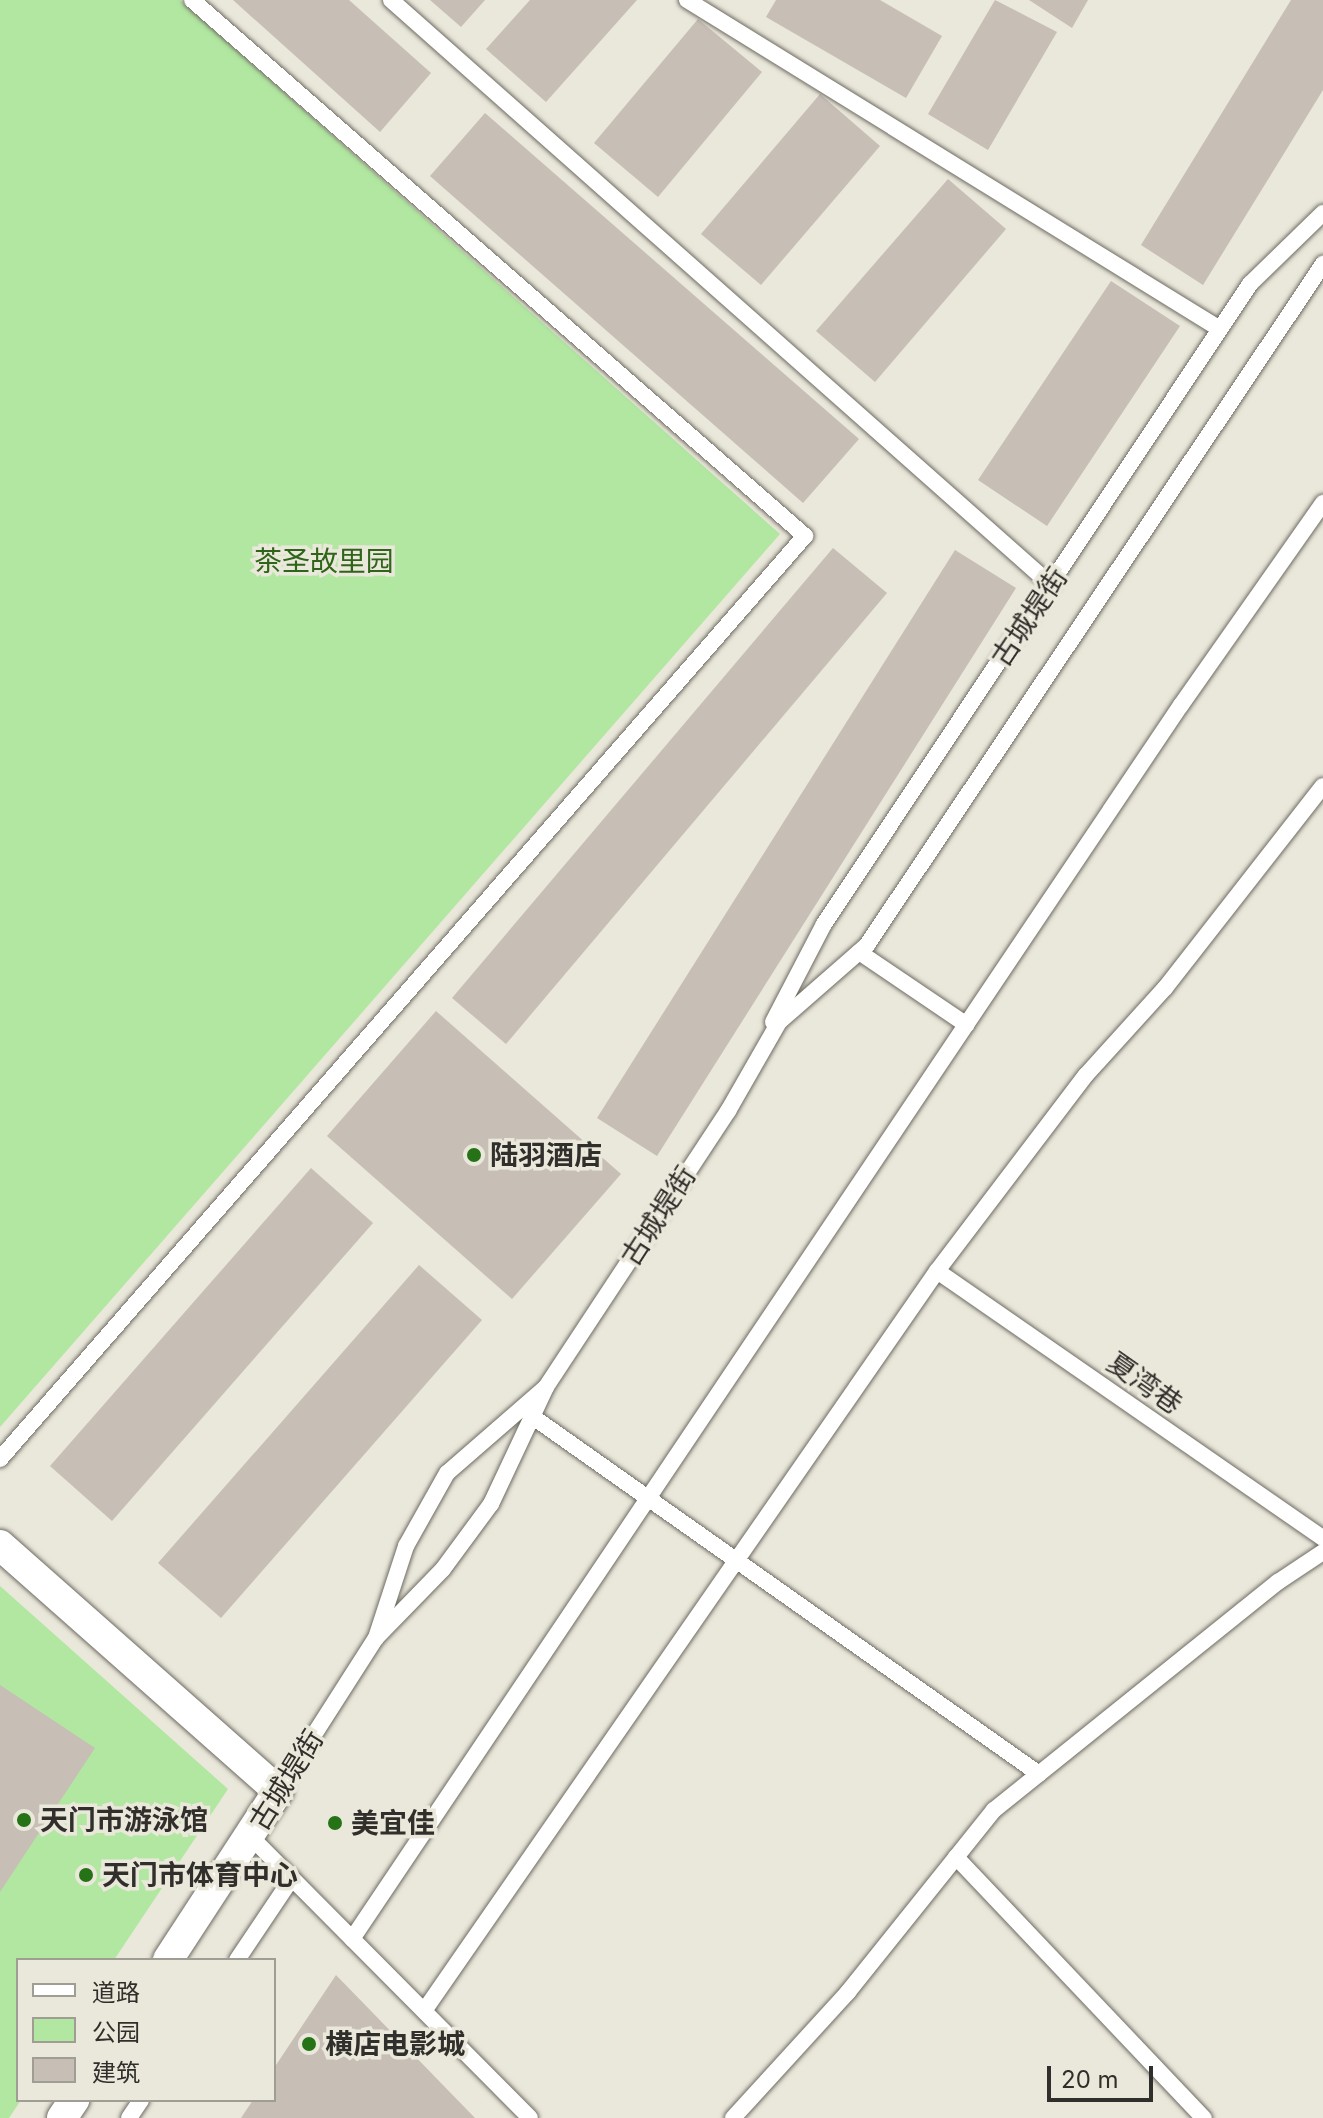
<!DOCTYPE html>
<meta charset="utf-8">
<style>
body{margin:0}
#map{position:relative;width:1323px;height:2118px;overflow:hidden;background:#eae7db;font-family:Inter,"Noto Sans SC",sans-serif}
div>[style]{position:absolute}
.green>*{inset:0;background:#b1e7a1}
.building>*{inset:0;background:#c7beb6}
.roads{filter:drop-shadow(0 0 2px #6e6b61) drop-shadow(0 0 2px #6e6b61)}
.service>*{height:16px;margin:-8px;padding:0 8px;transform-origin:8px;border-radius:8px;background:#fff}
.minor>*{height:30px;margin:-15px;padding:0 15px;transform-origin:15px;border-radius:15px;background:#fff}
.dots>*{width:22px;height:22px;translate:-50% -50%;box-sizing:border-box;border:4px solid #eae7db;border-radius:50%}
span{translate:-50% -50%;white-space:nowrap;text-align:center;line-height:1.15;-webkit-text-stroke:7px #eae7db;paint-order:stroke}
.park-label{font-size:28px;color:#2e6519}
.street-label{font-size:28px;color:#302f2b}
.poi-label{font-size:28px;color:#302f2b;font-weight:700}
.left{translate:0 -50%;text-align:left}
.legend{position:absolute;left:16px;top:1958px;width:260px;height:144px;box-sizing:border-box;background:#eae7db;border:2px solid #a09d95;margin:0;padding:10px 14px;list-style:none;font-size:24px;color:#302f2b}
.legend li{display:flex;align-items:center;gap:16px;height:40px}
.legend b{width:40px;border:2px solid #a09d95}
.scale{position:absolute;left:1047px;top:2066px;width:106px;height:36px;box-sizing:border-box;border:4px solid #302f2b;border-top:0;padding-left:10px;font-size:24px;line-height:28px;white-space:nowrap;color:#302f2b;-webkit-text-stroke:6px #eae7db;paint-order:stroke}
</style>
<div id="map">
<div class="green">
<i style="clip-path:polygon(0 0,180px 0,780px 534px,0 1427px)"></i>
<i style="clip-path:polygon(0 1586px,228px 1789px,114px 1960px,18px 1960px,21px 2100px,9px 2118px,0 2118px)"></i>
</div>
<div class="building">
<i style="clip-path:polygon(233px 0,349px 0,431px 73px,380px 132px)"></i>
<i style="clip-path:polygon(430px 0,485px 0,461px 27px)"></i>
<i style="clip-path:polygon(530px 0,637px 0,546px 102px,486px 49px)"></i>
<i style="clip-path:polygon(776px 0,880px 0,942px 36px,906px 98px,766px 17px)"></i>
<i style="clip-path:polygon(995px 0,1057px 32px,988px 150px,928px 114px)"></i>
<i style="clip-path:polygon(1029px 0,1088px 0,1072px 28px)"></i>
<i style="clip-path:polygon(1291px 0,1323px 0,1323px 90px,1203px 285px,1141px 245px)"></i>
<i style="clip-path:polygon(698px 19px,762px 72px,658px 197px,594px 143px)"></i>
<i style="clip-path:polygon(820px 94px,880px 146px,761px 285px,701px 234px)"></i>
<i style="clip-path:polygon(485px 113px,859px 439px,803px 503px,430px 176px)"></i>
<i style="clip-path:polygon(948px 179px,1006px 229px,875px 382px,816px 331px)"></i>
<i style="clip-path:polygon(1111px 281px,1180px 326px,1047px 526px,978px 480px)"></i>
<i style="clip-path:polygon(833px 548px,887px 593px,506px 1044px,452px 998px)"></i>
<i style="clip-path:polygon(955px 550px,1016px 588px,657px 1156px,597px 1118px)"></i>
<i style="clip-path:polygon(436px 1011px,621px 1174px,512px 1299px,327px 1136px)"></i>
<i style="clip-path:polygon(311px 1168px,373px 1223px,112px 1521px,50px 1466px)"></i>
<i style="clip-path:polygon(419px 1265px,482px 1320px,221px 1618px,158px 1563px)"></i>
<i style="clip-path:polygon(0 1685px,95px 1748px,0 1892px)"></i>
<i style="clip-path:polygon(336px 1975px,475px 2118px,241px 2118px,253px 2100px,274px 2100px,274px 2068px)"></i>
</div>
<div class="roads">
<div class="service">
<i style="left:391px;top:0;width:882px;rotate:41.55deg"></i>
<i style="left:687px;top:0;width:626px;rotate:31.69deg"></i>
<i style="left:859px;top:952px;width:130px;rotate:34.1deg"></i>
<i style="left:773px;top:1022px;width:110px;rotate:-62.5deg"></i>
<i style="left:824px;top:924px;width:769px;rotate:-56.35deg"></i>
<i style="left:1250px;top:284px;width:102px;rotate:-44.2deg"></i>
<i style="left:937px;top:1271px;width:469px;rotate:34.7deg"></i>
<i style="left:546px;top:1387px;width:331px;rotate:-56.6deg"></i>
<i style="left:728px;top:1111px;width:103px;rotate:-60.2deg"></i>
<i style="left:779px;top:1022px;width:117px;rotate:-41.2deg"></i>
<i style="left:867px;top:945px;width:820px;rotate:-56.19deg"></i>
<i style="left:533px;top:1417px;width:619px;rotate:35.2deg"></i>
<i style="left:0;top:1459px;width:1225px;rotate:-48.91deg"></i>
<i style="left:805px;top:536px;width:814px;rotate:-138.83deg"></i>
<i style="left:278px;top:1791px;width:182px;rotate:-57.4deg"></i>
<i style="left:376px;top:1638px;width:96px;rotate:-45.8deg"></i>
<i style="left:443px;top:1569px;width:81px;rotate:-53.6deg"></i>
<i style="left:491px;top:1504px;width:129px;rotate:-64.8deg"></i>
<i style="left:546px;top:1387px;width:131px;rotate:139deg"></i>
<i style="left:447px;top:1473px;width:84px;rotate:119.3deg"></i>
<i style="left:406px;top:1546px;width:97px;rotate:108.1deg"></i>
<i style="left:250px;top:1836px;width:397px;rotate:45.2deg"></i>
<i style="left:956px;top:1857px;width:360px;rotate:46.5deg"></i>
<i style="left:352px;top:1939px;width:1487px;rotate:-56.11deg"></i>
<i style="left:1181px;top:705px;width:247px;rotate:-54.9deg"></i>
<i style="left:237px;top:1960px;width:99px;rotate:-56.1deg"></i>
<i style="left:424px;top:2011px;width:900px;rotate:-55.27deg"></i>
<i style="left:937px;top:1271px;width:246px;rotate:-52.8deg"></i>
<i style="left:1086px;top:1075px;width:118px;rotate:-47.8deg"></i>
<i style="left:1165px;top:988px;width:256px;rotate:-52deg"></i>
<i style="left:129px;top:2118px;width:22px;rotate:-56deg"></i>
<i style="left:733px;top:2118px;width:171px;rotate:-47.6deg"></i>
<i style="left:848px;top:1992px;width:233px;rotate:-51.3deg"></i>
<i style="left:994px;top:1810px;width:364px;rotate:-38.8deg"></i>
<i style="left:1278px;top:1582px;width:54px;rotate:-33.7deg"></i>
</div>
<div class="minor">
<i style="left:0;top:1545px;width:371px;rotate:41.5deg"></i>
<i style="left:278px;top:1791px;width:202px;rotate:123.1deg"></i>
<i style="left:62px;top:2118px;width:22px;rotate:-56deg"></i>
</div>
</div>
<div class="dots">
<i style="left:474px;top:1155px;background:#267217"></i>
<i style="left:24px;top:1820px;background:#267217"></i>
<i style="left:335px;top:1823px;background:#267217"></i>
<i style="left:86px;top:1875px;background:#267217"></i>
<i style="left:309px;top:2044px;background:#267217"></i>
</div>
<div class="park-label">
<span style="left:324px;top:561px">茶圣故里园</span>
</div>
<div class="street-label">
<span style="left:1029px;top:617px;rotate:-56deg">古城堤街</span>
<span style="left:658px;top:1216px;rotate:-57deg">古城堤街</span>
<span style="left:1145px;top:1383px;rotate:35deg">夏湾巷</span>
<span style="left:286px;top:1780px;rotate:-58deg">古城堤街</span>
</div>
<div class="poi-label">
<span class="left" style="left:490px;top:1155px">陆羽酒店</span>
<span class="left" style="left:40px;top:1820px">天门市游泳馆</span>
<span class="left" style="left:351px;top:1823px">美宜佳</span>
<span class="left" style="left:102px;top:1875px">天门市体育中心</span>
<span class="left" style="left:325px;top:2044px">横店电影城</span>
</div>
<ul class="legend">
<li><b style="height:10px;background:#fff"></b>道路</li>
<li><b style="height:22px;background:#b1e7a1"></b>公园</li>
<li><b style="height:22px;background:#c7beb6"></b>建筑</li>
</ul>
<div class="scale">20 m</div>
</div>
